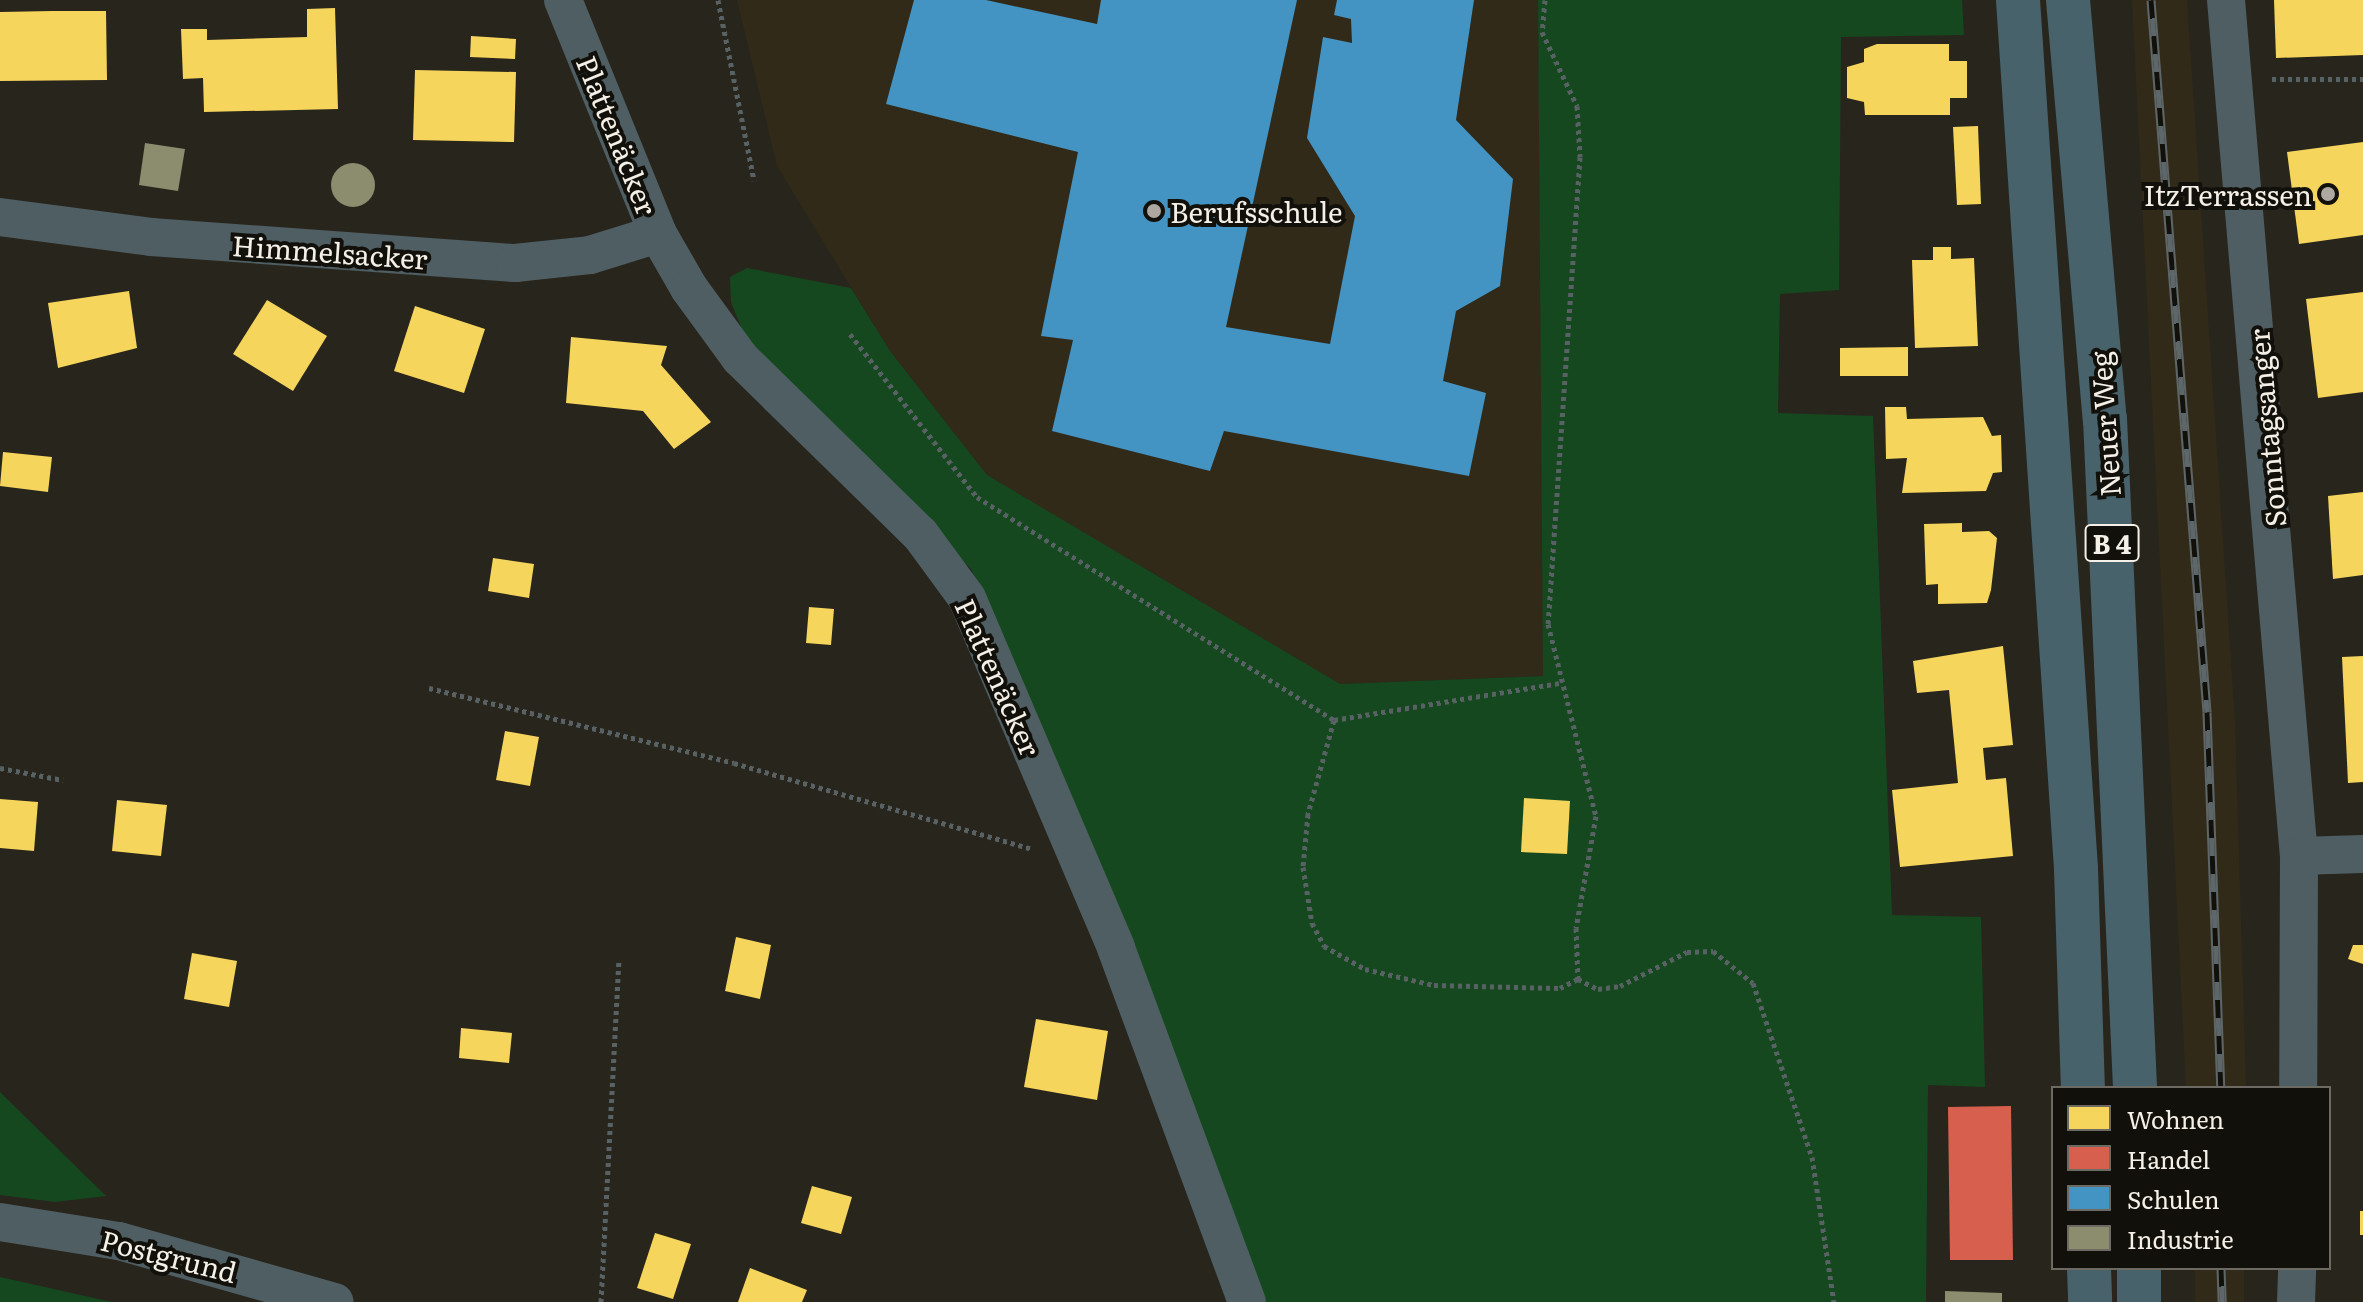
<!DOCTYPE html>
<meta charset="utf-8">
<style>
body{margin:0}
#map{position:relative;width:2363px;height:1302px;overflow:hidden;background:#28251d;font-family:Literata,serif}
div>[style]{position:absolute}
.built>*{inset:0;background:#322a19}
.green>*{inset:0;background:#15481f}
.homes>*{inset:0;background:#f6d55c}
.shops>*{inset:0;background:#d6604d}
.schools>*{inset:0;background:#4393c3}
.industry>*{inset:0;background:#8c8c6e}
.round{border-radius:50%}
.path>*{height:5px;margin-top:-2.5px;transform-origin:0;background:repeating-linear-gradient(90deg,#586163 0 4px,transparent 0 8px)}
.street>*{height:38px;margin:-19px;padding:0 19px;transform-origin:19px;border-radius:19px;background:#4f5e63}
.highway>*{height:44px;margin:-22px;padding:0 22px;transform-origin:22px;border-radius:22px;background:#48626b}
.rail>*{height:9px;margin-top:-4.5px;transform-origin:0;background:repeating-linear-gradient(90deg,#12100a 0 18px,#5d6668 0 36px);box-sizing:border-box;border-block:2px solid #5d6668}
.dots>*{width:22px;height:22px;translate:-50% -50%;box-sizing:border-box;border:4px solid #12100a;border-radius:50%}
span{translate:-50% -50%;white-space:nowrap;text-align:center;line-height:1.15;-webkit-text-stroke:8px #12100a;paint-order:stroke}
.shield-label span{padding:2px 6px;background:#12100a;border:2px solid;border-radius:6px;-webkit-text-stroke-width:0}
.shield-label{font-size:26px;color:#f4f0e8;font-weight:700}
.street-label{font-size:28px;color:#f4f0e8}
.poi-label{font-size:28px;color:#f4f0e8}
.right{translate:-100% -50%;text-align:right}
.left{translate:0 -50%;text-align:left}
.legend{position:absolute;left:2051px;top:1086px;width:280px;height:184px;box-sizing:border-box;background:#12100a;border:2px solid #6c6a63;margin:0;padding:10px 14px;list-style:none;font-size:24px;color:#f4f0e8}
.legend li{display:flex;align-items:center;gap:16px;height:40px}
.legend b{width:40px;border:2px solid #6c6a63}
</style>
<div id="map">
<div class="built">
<i style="clip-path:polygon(737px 0,1538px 0,1544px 676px,1340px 684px,987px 475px,890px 351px,777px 166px)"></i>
<i style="clip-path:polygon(2132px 0,2187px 0,2235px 722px,2246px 1088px,2186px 1088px)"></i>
<i style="clip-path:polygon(2195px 1268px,2244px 1268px,2244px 1302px,2195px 1302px)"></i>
</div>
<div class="green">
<i style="clip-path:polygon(1538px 0,1962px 0,1964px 35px,1841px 37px,1839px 290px,1780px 294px,1778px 413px,1873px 416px,1892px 915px,1981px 917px,1985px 1087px,1928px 1085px,1926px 1302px,1265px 1302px,971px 569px,753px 357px,731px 302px,730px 277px,747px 268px,851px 288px,890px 351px,987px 475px,1340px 684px,1543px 676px)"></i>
<i style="clip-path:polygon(0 1092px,106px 1196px,55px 1202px,0 1195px)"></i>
<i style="clip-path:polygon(0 1277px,112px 1302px,0 1302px)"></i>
</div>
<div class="homes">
<i style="clip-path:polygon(2274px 0,2363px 0,2363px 55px,2276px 58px)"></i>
<i style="clip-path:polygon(335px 8px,338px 109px,204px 112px,203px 78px,183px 79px,181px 29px,207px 29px,207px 40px,307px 37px,307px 9px)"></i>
<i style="clip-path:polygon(52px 11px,106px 11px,107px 80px,0 81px,0 12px)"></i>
<i style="clip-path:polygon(471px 36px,516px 39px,515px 59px,470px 57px)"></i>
<i style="clip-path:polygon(1877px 44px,1949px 44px,1949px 61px,1967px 61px,1967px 98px,1950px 98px,1950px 115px,1865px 115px,1864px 102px,1847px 98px,1847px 67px,1864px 62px,1864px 49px)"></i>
<i style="clip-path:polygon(415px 70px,516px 72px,514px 142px,413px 140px)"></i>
<i style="clip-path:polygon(1978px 126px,1981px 204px,1957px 205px,1953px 127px)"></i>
<i style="clip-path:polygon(2363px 142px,2363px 235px,2299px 244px,2287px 152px)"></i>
<i style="clip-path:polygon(1933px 247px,1951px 247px,1951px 259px,1974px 258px,1978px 346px,1915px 348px,1912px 260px,1933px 260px)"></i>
<i style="clip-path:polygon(129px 291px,137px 348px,58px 368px,48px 303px)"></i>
<i style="clip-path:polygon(2363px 292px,2363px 392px,2318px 398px,2306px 299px)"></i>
<i style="clip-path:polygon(267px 300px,327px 336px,293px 391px,233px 354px)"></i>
<i style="clip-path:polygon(415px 306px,485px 329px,464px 393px,394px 371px)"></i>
<i style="clip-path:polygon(571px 337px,667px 346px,661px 365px,711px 422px,674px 449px,643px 411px,566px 403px)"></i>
<i style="clip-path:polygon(1908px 347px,1908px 376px,1840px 376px,1840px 348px)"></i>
<i style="clip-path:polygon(1885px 407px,1906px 407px,1907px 419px,1983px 417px,1992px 436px,2001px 435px,2002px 472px,1993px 473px,1986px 491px,1902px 493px,1907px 458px,1886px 459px)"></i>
<i style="clip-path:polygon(3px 452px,52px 457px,48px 492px,0 486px)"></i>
<i style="clip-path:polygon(2363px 492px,2363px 575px,2333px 579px,2328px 496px)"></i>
<i style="clip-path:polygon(1962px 523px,1962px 532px,1989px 531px,1997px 538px,1991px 590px,1987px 603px,1938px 604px,1938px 584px,1926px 585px,1924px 524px)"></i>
<i style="clip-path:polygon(493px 558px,534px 564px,529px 598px,488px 591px)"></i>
<i style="clip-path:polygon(809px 607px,834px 609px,831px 645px,806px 643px)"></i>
<i style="clip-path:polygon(2003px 646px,2013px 745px,1983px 748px,1986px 780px,2006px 778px,2013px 856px,1900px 867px,1892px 790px,1958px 783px,1949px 690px,1917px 693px,1913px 661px)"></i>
<i style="clip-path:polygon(2363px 656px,2363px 782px,2348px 783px,2342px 657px)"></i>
<i style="clip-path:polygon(505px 731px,539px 737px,530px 786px,496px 780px)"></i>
<i style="clip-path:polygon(1524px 798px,1570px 801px,1567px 854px,1521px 852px)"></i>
<i style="clip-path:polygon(0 799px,38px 802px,34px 851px,0 848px)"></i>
<i style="clip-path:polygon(117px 800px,167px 805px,161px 856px,112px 851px)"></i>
<i style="clip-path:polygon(736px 937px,771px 945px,760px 999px,725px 991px)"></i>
<i style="clip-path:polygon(2353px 945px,2363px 945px,2363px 964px,2348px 959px)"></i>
<i style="clip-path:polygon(192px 953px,237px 961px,229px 1007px,184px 999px)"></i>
<i style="clip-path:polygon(1036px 1019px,1108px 1031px,1097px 1100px,1024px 1087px)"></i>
<i style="clip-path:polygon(461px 1028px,512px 1033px,509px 1063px,459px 1058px)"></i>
<i style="clip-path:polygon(812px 1186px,852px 1197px,841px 1234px,801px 1223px)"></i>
<i style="clip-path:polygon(2360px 1211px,2363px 1211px,2363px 1235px,2360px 1235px)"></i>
<i style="clip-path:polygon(655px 1233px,691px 1244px,673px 1299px,637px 1288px)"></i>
<i style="clip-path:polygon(750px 1268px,807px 1290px,802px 1302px,738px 1302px)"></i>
</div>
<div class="shops">
<i style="clip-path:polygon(2011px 1106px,2013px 1260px,1950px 1260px,1948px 1107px)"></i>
</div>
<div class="schools">
<i style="clip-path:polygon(914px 0,986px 0,1097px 24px,1101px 0,1297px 0,1226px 327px,1330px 344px,1355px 216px,1307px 138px,1323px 37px,1352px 43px,1351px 19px,1334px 15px,1337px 0,1474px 0,1456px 120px,1513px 179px,1500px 286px,1456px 311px,1443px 381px,1486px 393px,1469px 476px,1224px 431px,1210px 471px,1052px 431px,1073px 340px,1041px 336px,1078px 152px,886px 104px)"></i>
</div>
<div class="industry">
<i style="clip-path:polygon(145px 143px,185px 149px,178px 191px,139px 185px)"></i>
<i class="round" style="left:331px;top:163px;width:44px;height:44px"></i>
<i style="clip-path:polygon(1945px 1291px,2002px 1293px,2002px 1302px,1945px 1302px)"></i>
</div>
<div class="path">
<i style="left:718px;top:0;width:184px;rotate:78.7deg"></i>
<i style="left:1545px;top:0;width:32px;rotate:95deg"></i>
<i style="left:1542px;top:32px;width:82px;rotate:64.7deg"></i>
<i style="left:1577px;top:106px;width:51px;rotate:86.6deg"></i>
<i style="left:1580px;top:157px;width:468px;rotate:93.9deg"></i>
<i style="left:1548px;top:624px;width:198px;rotate:76deg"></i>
<i style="left:1596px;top:816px;width:114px;rotate:100.1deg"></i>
<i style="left:1576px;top:928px;width:51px;rotate:87.8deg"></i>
<i style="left:1578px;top:979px;width:22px;rotate:27deg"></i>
<i style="left:1598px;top:989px;width:22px;rotate:-8deg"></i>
<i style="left:1620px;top:986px;width:75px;rotate:-26.9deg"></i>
<i style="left:1687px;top:952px;width:26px;rotate:-2deg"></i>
<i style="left:1713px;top:951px;width:51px;rotate:38.7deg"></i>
<i style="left:1753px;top:983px;width:184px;rotate:71.3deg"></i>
<i style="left:1812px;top:1157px;width:147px;rotate:81.4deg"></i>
<i style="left:2272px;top:79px;width:91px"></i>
<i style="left:850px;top:334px;width:207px;rotate:52.1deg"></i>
<i style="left:977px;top:497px;width:421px;rotate:32deg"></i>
<i style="left:1334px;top:720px;width:228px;rotate:-9.3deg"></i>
<i style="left:429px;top:688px;width:314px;rotate:13.8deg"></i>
<i style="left:734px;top:763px;width:310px;rotate:16.1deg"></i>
<i style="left:1334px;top:720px;width:98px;rotate:105.5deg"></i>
<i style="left:1308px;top:814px;width:53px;rotate:95.4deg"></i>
<i style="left:1303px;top:867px;width:57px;rotate:80.9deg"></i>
<i style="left:1312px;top:923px;width:26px;rotate:62deg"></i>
<i style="left:1324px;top:946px;width:47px;rotate:29.3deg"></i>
<i style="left:1365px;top:969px;width:71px;rotate:13.1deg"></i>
<i style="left:1434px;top:985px;width:126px;rotate:1.4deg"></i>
<i style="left:1560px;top:988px;width:20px;rotate:-27deg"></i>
<i style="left:0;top:768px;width:64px;rotate:10.8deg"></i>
<i style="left:601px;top:1302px;width:343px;rotate:-87deg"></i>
</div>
<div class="street">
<i style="left:563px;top:0;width:253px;rotate:67.9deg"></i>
<i style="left:658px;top:234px;width:62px;rotate:60.1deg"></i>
<i style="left:689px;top:288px;width:87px;rotate:53.9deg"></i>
<i style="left:740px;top:358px;width:252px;rotate:44.4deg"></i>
<i style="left:920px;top:534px;width:79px;rotate:53.7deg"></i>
<i style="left:967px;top:598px;width:380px;rotate:66.9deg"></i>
<i style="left:1116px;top:948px;width:377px;rotate:69.7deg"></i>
<i style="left:2226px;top:0;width:859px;rotate:85.13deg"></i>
<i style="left:2299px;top:856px;width:232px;rotate:90.2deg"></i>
<i style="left:0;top:217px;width:152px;rotate:7.5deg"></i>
<i style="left:151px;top:237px;width:365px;rotate:4.1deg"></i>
<i style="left:515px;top:263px;width:75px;rotate:-6.1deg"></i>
<i style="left:590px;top:255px;width:71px;rotate:-17.2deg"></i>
<i style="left:2299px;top:856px;width:64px;rotate:-1.8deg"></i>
<i style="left:0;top:1222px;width:121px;rotate:9.1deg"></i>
<i style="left:119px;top:1241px;width:224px;rotate:15.8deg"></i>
<i style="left:2296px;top:1302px;width:34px;rotate:-88deg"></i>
</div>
<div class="highway">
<i style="left:2018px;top:0;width:871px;rotate:86.18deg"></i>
<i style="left:2076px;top:869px;width:219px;rotate:88.2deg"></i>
<i style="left:2068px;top:0;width:421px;rotate:85deg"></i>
<i style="left:2105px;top:419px;width:670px;rotate:87.43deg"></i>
<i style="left:2089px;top:1268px;width:34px;rotate:88deg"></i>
<i style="left:2139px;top:1268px;width:34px;rotate:90deg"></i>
</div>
<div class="rail">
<i style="left:2151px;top:0;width:714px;rotate:85.5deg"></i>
<i style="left:2207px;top:712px;width:376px;rotate:87.9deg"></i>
<i style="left:2221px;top:1268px;width:34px;rotate:88deg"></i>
</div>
<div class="dots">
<i style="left:2328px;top:194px;background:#ada9a1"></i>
<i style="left:1154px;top:211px;background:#ada9a1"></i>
</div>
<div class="shield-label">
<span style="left:2112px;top:543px">B 4</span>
</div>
<div class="street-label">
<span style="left:618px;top:135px;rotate:68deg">Plattenäcker</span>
<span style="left:330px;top:251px;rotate:4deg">Himmelsacker</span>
<span style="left:2104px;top:424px;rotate:-94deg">Neuer Weg</span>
<span style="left:2266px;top:428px;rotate:-95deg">Sonntagsanger</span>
<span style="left:999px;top:677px;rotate:66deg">Plattenäcker</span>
<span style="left:169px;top:1255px;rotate:14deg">Postgrund</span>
</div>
<div class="poi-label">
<span class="right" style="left:2312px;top:194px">ItzTerrassen</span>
<span class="left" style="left:1170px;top:211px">Berufsschule</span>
</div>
<ul class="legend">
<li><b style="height:22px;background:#f6d55c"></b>Wohnen</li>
<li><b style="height:22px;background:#d6604d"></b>Handel</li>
<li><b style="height:22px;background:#4393c3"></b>Schulen</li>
<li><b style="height:22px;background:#8c8c6e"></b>Industrie</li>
</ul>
</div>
